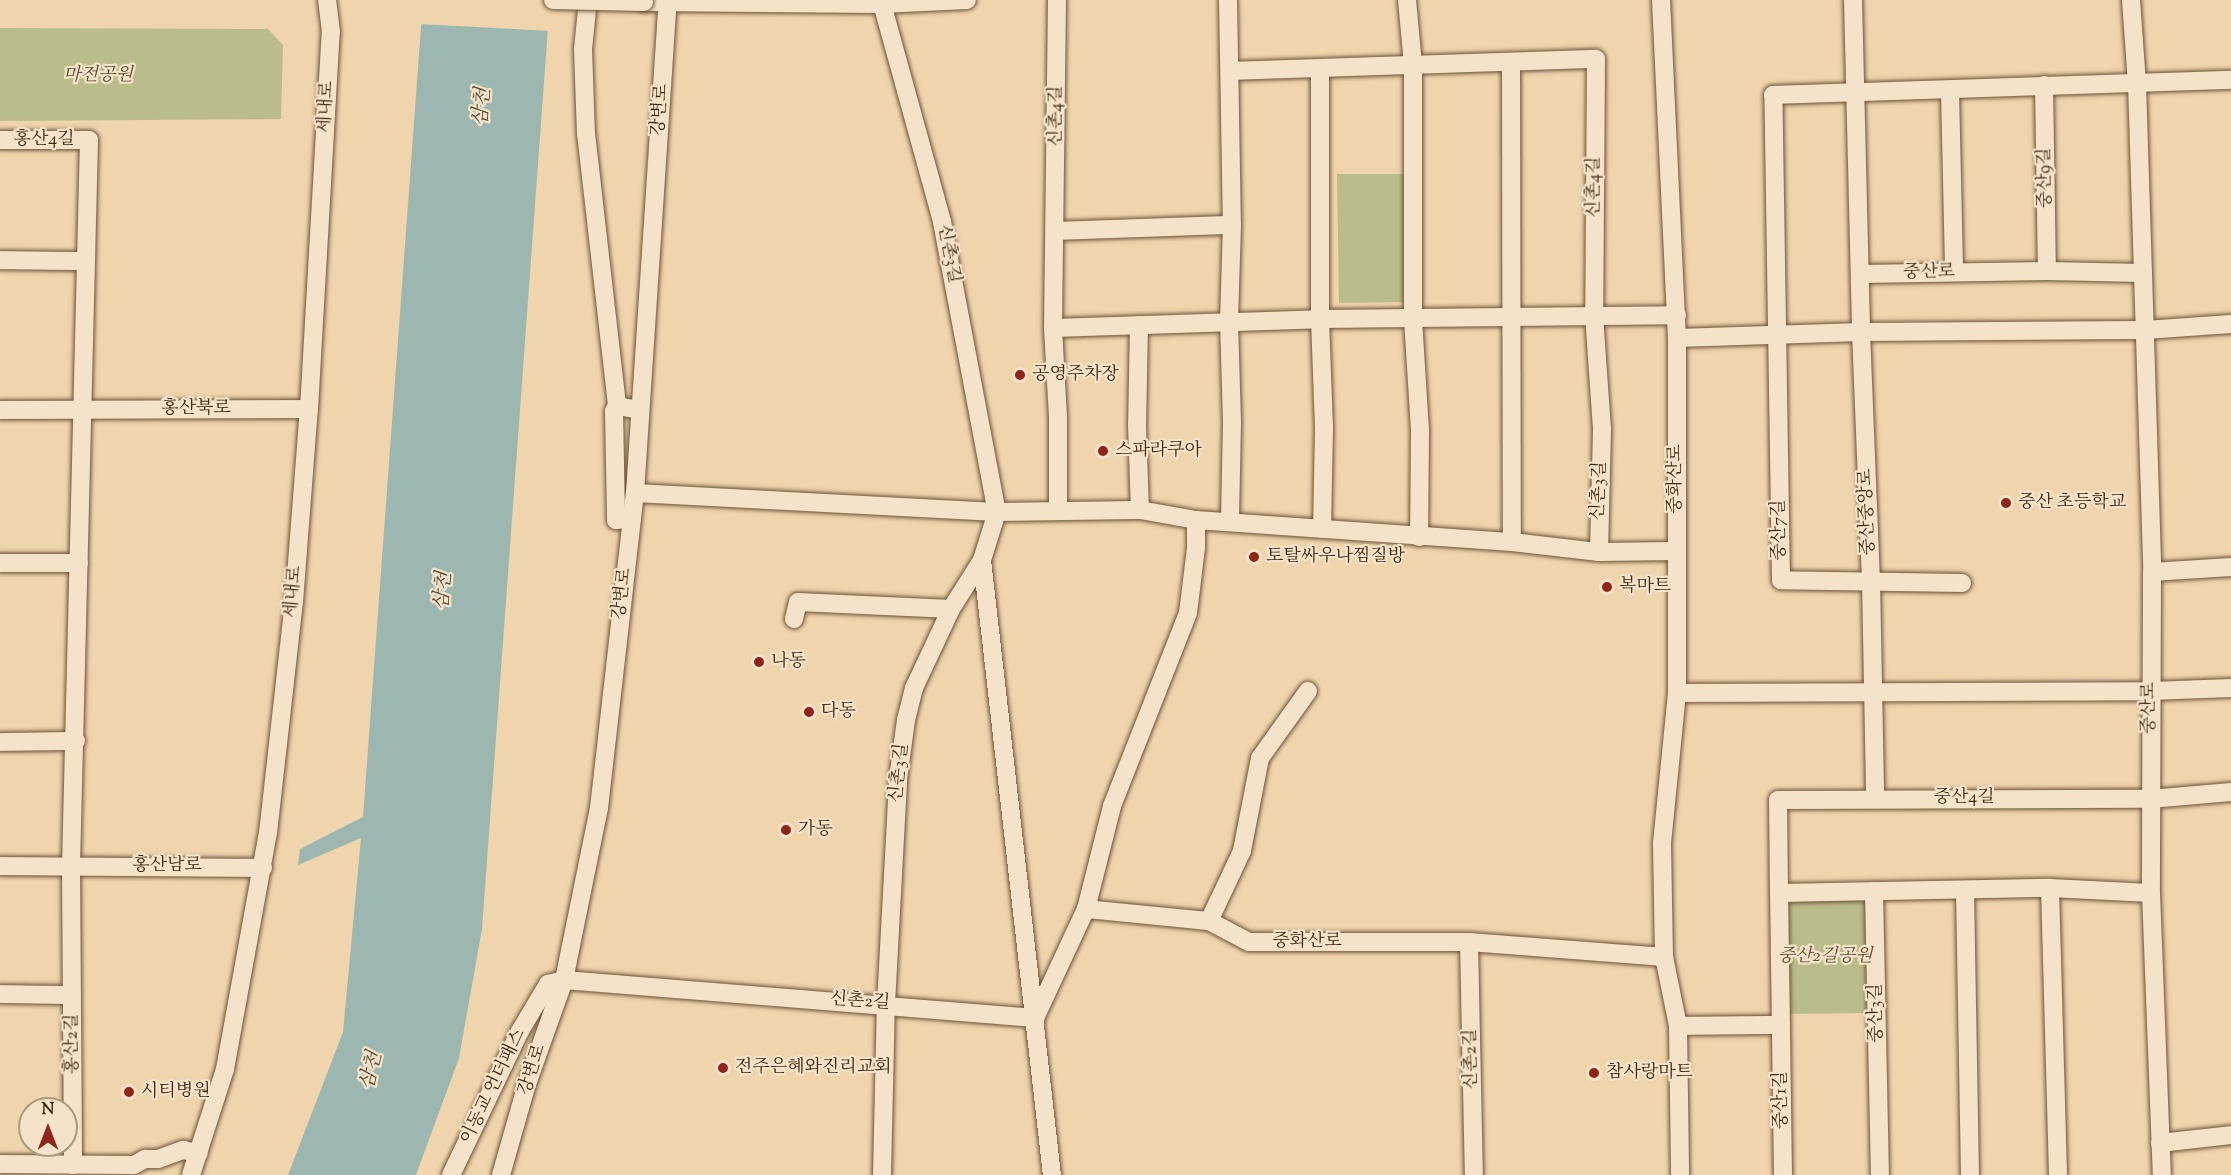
<!DOCTYPE html>
<meta charset="utf-8">
<style>
body{margin:0}
#map{position:relative;width:2231px;height:1175px;overflow:hidden;background:#f0d4ac;font-family:"Sorts Mill Goudy","Noto Serif KR",serif}
div>[style]{position:absolute}
.green>*{inset:0;background:#babd89}
.water>*{inset:0;background:#9bb7b0}
.pier>*{inset:0;background:#f0d4ac}
.roads{filter:drop-shadow(0 0 2px #6d5237) drop-shadow(0 0 2px #6d5237)}
.minor>*{height:18px;margin:-9px;padding:0 9px;transform-origin:9px;border-radius:9px;background:#f5e3c9}
.bridges{filter:drop-shadow(0 0 2px #6d5237) drop-shadow(0 0 2px #6d5237)}
.minor-bridge>*{height:18px;margin:-9px;padding:0 9px;transform-origin:9px;border-radius:9px;background:#f5e3c9}
.dots>*{width:16px;height:16px;translate:-50% -50%;box-sizing:border-box;border:3px solid #f5e3c9;border-radius:50%}
span{translate:-50% -50%;white-space:nowrap;text-align:center;line-height:1.15;-webkit-text-stroke:4.5px #f5e3c9;paint-order:stroke}
.park-label{font-size:18px;color:#5f4c2e;font-style:italic}
.street-label{font-size:18px;color:#412710}
.poi-label{font-size:18px;color:#412710}
.left{translate:0 -50%;text-align:left}
.water-label{font-size:20px;color:#584b38;font-style:italic}
.north{position:absolute;left:18px;top:1097px;width:60px;height:60px;box-sizing:border-box;background:#f5e3c9;border:2px solid #ad987f;border-radius:50%;rotate:0deg;font-size:16px;font-weight:700;line-height:24px;text-align:center;color:#412710}
.north::after{content:'';display:block;margin:auto;width:21px;height:27px;background:#8f2418;clip-path:polygon(50% 0,100% 100%,50% 72%,0 100%)}
</style>
<div id="map">
<div class="green">
<i style="clip-path:polygon(0 28px,268px 29px,283px 45px,281px 119px,0 121px)"></i>
<i style="clip-path:polygon(1337px 174px,1407px 174px,1409px 302px,1339px 303px)"></i>
<i style="clip-path:polygon(1865px 898px,1866px 1013px,1786px 1014px,1785px 901px)"></i>
</div>
<div class="water">
<i style="clip-path:polygon(423px 0,550px 0,482px 929px,459px 1058px,416px 1175px,288px 1175px,343px 1032px,361px 838px,298px 865px,300px 849px,363px 817px)"></i>
</div>
<div class="pier">
<i style="clip-path:polygon(420px 0,553px 0,551px 31px,418px 24px)"></i>
</div>
<div class="roads">
<div class="minor">
<i style="left:588px;top:0;width:49px;rotate:95.8deg"></i>
<i style="left:583px;top:49px;width:84px;rotate:88deg"></i>
<i style="left:586px;top:133px;width:275px;rotate:83.5deg"></i>
<i style="left:617px;top:406px;width:23px;rotate:10deg"></i>
<i style="left:881px;top:0;width:230px;rotate:74.6deg"></i>
<i style="left:942px;top:222px;width:295px;rotate:79.3deg"></i>
<i style="left:997px;top:512px;width:50px;rotate:107.4deg"></i>
<i style="left:982px;top:560px;width:619px;rotate:83.51deg"></i>
<i style="left:1057px;top:0;width:328px;rotate:90.7deg"></i>
<i style="left:1053px;top:328px;width:89px;rotate:86.8deg"></i>
<i style="left:1058px;top:417px;width:94px;rotate:90deg"></i>
<i style="left:1228px;top:0;width:225px;rotate:89deg"></i>
<i style="left:1232px;top:225px;width:96px;rotate:91.8deg"></i>
<i style="left:1229px;top:321px;width:102px;rotate:88.3deg"></i>
<i style="left:1232px;top:423px;width:98px;rotate:91.2deg"></i>
<i style="left:1407px;top:0;width:65px;rotate:84.7deg"></i>
<i style="left:1413px;top:65px;width:254px;rotate:90deg"></i>
<i style="left:1413px;top:319px;width:112px;rotate:86.4deg"></i>
<i style="left:1420px;top:431px;width:106px;rotate:90.5deg"></i>
<i style="left:1661px;top:0;width:338px;rotate:87.3deg"></i>
<i style="left:1677px;top:338px;width:355px;rotate:90deg"></i>
<i style="left:1677px;top:693px;width:151px;rotate:95.7deg"></i>
<i style="left:1662px;top:843px;width:114px;rotate:89deg"></i>
<i style="left:1664px;top:957px;width:70px;rotate:78.5deg"></i>
<i style="left:1678px;top:1026px;width:149px;rotate:89.2deg"></i>
<i style="left:1853px;top:0;width:332px;rotate:88.6deg"></i>
<i style="left:1861px;top:332px;width:248px;rotate:87.7deg"></i>
<i style="left:1871px;top:580px;width:218px;rotate:88.9deg"></i>
<i style="left:2131px;top:0;width:83px;rotate:85.9deg"></i>
<i style="left:2137px;top:83px;width:489px;rotate:88.2deg"></i>
<i style="left:2152px;top:572px;width:321px;rotate:90.2deg"></i>
<i style="left:2151px;top:893px;width:282px;rotate:87.8deg"></i>
<i style="left:644px;top:2px;width:237px;rotate:0.5deg"></i>
<i style="left:881px;top:4px;width:86px;rotate:-2.7deg"></i>
<i style="left:1511px;top:62px;width:480px;rotate:89.9deg"></i>
<i style="left:1320px;top:68px;width:251px;rotate:90deg"></i>
<i style="left:1320px;top:319px;width:108px;rotate:87.9deg"></i>
<i style="left:1324px;top:427px;width:102px;rotate:91.1deg"></i>
<i style="left:1230px;top:71px;width:366px;rotate:-1.9deg"></i>
<i style="left:1596px;top:59px;width:256px;rotate:90.4deg"></i>
<i style="left:1594px;top:315px;width:114px;rotate:86deg"></i>
<i style="left:1602px;top:429px;width:123px;rotate:91.4deg"></i>
<i style="left:2044px;top:85px;width:186px;rotate:89.1deg"></i>
<i style="left:1950px;top:91px;width:181px;rotate:88.7deg"></i>
<i style="left:0;top:140px;width:89px"></i>
<i style="left:89px;top:140px;width:726px;rotate:91.42deg"></i>
<i style="left:71px;top:866px;width:299px;rotate:89.6deg"></i>
<i style="left:1056px;top:231px;width:176px;rotate:-2deg"></i>
<i style="left:0;top:260px;width:86px;rotate:0.7deg"></i>
<i style="left:1860px;top:274px;width:187px;rotate:-0.9deg"></i>
<i style="left:2047px;top:271px;width:96px;rotate:1.2deg"></i>
<i style="left:1139px;top:325px;width:100px;rotate:91.1deg"></i>
<i style="left:1137px;top:425px;width:85px;rotate:88deg"></i>
<i style="left:1053px;top:328px;width:267px;rotate:-1.9deg"></i>
<i style="left:1320px;top:319px;width:357px;rotate:-0.6deg"></i>
<i style="left:1677px;top:338px;width:184px;rotate:-1.9deg"></i>
<i style="left:1861px;top:332px;width:284px;rotate:-0.4deg"></i>
<i style="left:2145px;top:330px;width:86px;rotate:-4deg"></i>
<i style="left:617px;top:406px;width:6px;rotate:121deg"></i>
<i style="left:614px;top:411px;width:109px;rotate:88.9deg"></i>
<i style="left:616px;top:520px;width:16px;rotate:-4deg"></i>
<i style="left:0;top:410px;width:309px;rotate:-0.2deg"></i>
<i style="left:635px;top:493px;width:362px;rotate:3deg"></i>
<i style="left:997px;top:512px;width:143px;rotate:-0.8deg"></i>
<i style="left:1140px;top:510px;width:57px;rotate:10.1deg"></i>
<i style="left:1196px;top:520px;width:317px;rotate:4deg"></i>
<i style="left:1512px;top:542px;width:88px;rotate:6.6deg"></i>
<i style="left:1599px;top:552px;width:77px;rotate:-0.7deg"></i>
<i style="left:0;top:563px;width:79px"></i>
<i style="left:2152px;top:572px;width:79px;rotate:-3.6deg"></i>
<i style="left:1962px;top:583px;width:181px;rotate:-179.1deg"></i>
<i style="left:1781px;top:580px;width:485px;rotate:-90.9deg"></i>
<i style="left:1773px;top:95px;width:458px;rotate:-1.9deg"></i>
<i style="left:794px;top:619px;width:17px;rotate:-77deg"></i>
<i style="left:798px;top:602px;width:153px;rotate:2.6deg"></i>
<i style="left:1308px;top:691px;width:82px;rotate:125.6deg"></i>
<i style="left:1260px;top:758px;width:95px;rotate:101deg"></i>
<i style="left:1242px;top:851px;width:77px;rotate:115.2deg"></i>
<i style="left:1209px;top:921px;width:45px;rotate:27.7deg"></i>
<i style="left:1249px;top:942px;width:220px"></i>
<i style="left:1469px;top:942px;width:196px;rotate:4.4deg"></i>
<i style="left:1677px;top:693px;width:473px;rotate:-0.2deg"></i>
<i style="left:2150px;top:691px;width:81px;rotate:-2.1deg"></i>
<i style="left:0;top:742px;width:76px;rotate:-0.8deg"></i>
<i style="left:0;top:866px;width:263px;rotate:0.4deg"></i>
<i style="left:2050px;top:888px;width:287px;rotate:88.4deg"></i>
<i style="left:1965px;top:890px;width:285px;rotate:89deg"></i>
<i style="left:1874px;top:891px;width:284px;rotate:88.8deg"></i>
<i style="left:1779px;top:893px;width:93px;rotate:-90.6deg"></i>
<i style="left:1778px;top:800px;width:372px;rotate:-0.2deg"></i>
<i style="left:2150px;top:799px;width:81px;rotate:-4.9deg"></i>
<i style="left:1086px;top:909px;width:124px;rotate:5.6deg"></i>
<i style="left:1469px;top:942px;width:233px;rotate:88.8deg"></i>
<i style="left:0;top:994px;width:72px;rotate:0.8deg"></i>
<i style="left:1036px;top:1016px;width:118px;rotate:-65deg"></i>
<i style="left:1086px;top:909px;width:106px;rotate:-75.8deg"></i>
<i style="left:1112px;top:806px;width:207px;rotate:-68.5deg"></i>
<i style="left:1188px;top:613px;width:65px;rotate:-83deg"></i>
<i style="left:1196px;top:548px;width:28px;rotate:-90deg"></i>
<i style="left:1678px;top:1026px;width:103px;rotate:-0.6deg"></i>
<i style="left:2160px;top:1143px;width:71px;rotate:-6.4deg"></i>
<i style="left:0;top:1164px;width:134px;rotate:0.4deg"></i>
<i style="left:134px;top:1165px;width:13px;rotate:-29deg"></i>
<i style="left:145px;top:1159px;width:13px"></i>
<i style="left:158px;top:1159px;width:27px;rotate:-20deg"></i>
<i style="left:183px;top:1150px;width:16px;rotate:11deg"></i>
<i style="left:191px;top:1175px;width:111px;rotate:-72.2deg"></i>
<i style="left:225px;top:1069px;width:240px;rotate:-79.7deg"></i>
<i style="left:268px;top:833px;width:232px;rotate:-83.6deg"></i>
<i style="left:294px;top:602px;width:194px;rotate:-85.6deg"></i>
<i style="left:309px;top:409px;width:378px;rotate:-86.7deg"></i>
<i style="left:331px;top:32px;width:32px;rotate:-97deg"></i>
<i style="left:451px;top:1175px;width:160px;rotate:-64.4deg"></i>
<i style="left:520px;top:1031px;width:55px;rotate:-59.2deg"></i>
<i style="left:548px;top:984px;width:16px;rotate:-14deg"></i>
<i style="left:564px;top:980px;width:473px;rotate:4.6deg"></i>
<i style="left:501px;top:1175px;width:95px;rotate:-74.1deg"></i>
<i style="left:527px;top:1084px;width:110px;rotate:-70.4deg"></i>
<i style="left:564px;top:980px;width:176px;rotate:-78.5deg"></i>
<i style="left:599px;top:808px;width:317px;rotate:-83.5deg"></i>
<i style="left:635px;top:493px;width:494px;rotate:-86.2deg"></i>
<i style="left:882px;top:1175px;width:171px;rotate:-88.7deg"></i>
<i style="left:886px;top:1004px;width:225px;rotate:-86.9deg"></i>
<i style="left:898px;top:779px;width:60px;rotate:-82.3deg"></i>
<i style="left:906px;top:720px;width:33px;rotate:-76deg"></i>
<i style="left:914px;top:688px;width:87px;rotate:-64.9deg"></i>
<i style="left:951px;top:609px;width:58px;rotate:-57.7deg"></i>
<i style="left:1783px;top:1175px;width:282px;rotate:-90.8deg"></i>
<i style="left:1779px;top:893px;width:271px;rotate:-1.1deg"></i>
<i style="left:2050px;top:888px;width:101px;rotate:2.8deg"></i>
</div>
</div>
<div class="bridges">
<div class="minor-bridge">
<i style="left:553px;top:0;width:91px;rotate:1.3deg"></i>
</div>
</div>
<div class="dots">
<i style="left:1020px;top:375px;background:#8f2418"></i>
<i style="left:1103px;top:451px;background:#8f2418"></i>
<i style="left:2006px;top:503px;background:#8f2418"></i>
<i style="left:1254px;top:557px;background:#8f2418"></i>
<i style="left:1607px;top:587px;background:#8f2418"></i>
<i style="left:759px;top:662px;background:#8f2418"></i>
<i style="left:809px;top:712px;background:#8f2418"></i>
<i style="left:786px;top:830px;background:#8f2418"></i>
<i style="left:723px;top:1068px;background:#8f2418"></i>
<i style="left:1594px;top:1073px;background:#8f2418"></i>
<i style="left:129px;top:1092px;background:#8f2418"></i>
</div>
<div class="park-label">
<span style="left:98px;top:76px">마전공원</span>
<span style="left:1825px;top:957px">중산2길공원</span>
</div>
<div class="street-label">
<span style="left:327px;top:107px;rotate:-87deg">세내로</span>
<span style="left:661px;top:110px;rotate:-86deg">강변로</span>
<span style="left:1057px;top:116px;rotate:-90deg">신촌4길</span>
<span style="left:44px;top:140px">홍산4길</span>
<span style="left:2046px;top:178px;rotate:-91deg">중산9길</span>
<span style="left:1595px;top:187px;rotate:-90deg">신촌4길</span>
<span style="left:948px;top:254px;rotate:79deg">신촌3길</span>
<span style="left:1929px;top:273px;rotate:-1deg">중산로</span>
<span style="left:196px;top:409px">홍산북로</span>
<span style="left:1676px;top:479px;rotate:-90deg">중화산로</span>
<span style="left:1600px;top:491px;rotate:-88deg">신촌3길</span>
<span style="left:1868px;top:512px;rotate:-92deg">중산중앙로</span>
<span style="left:1780px;top:530px;rotate:-91deg">중산7길</span>
<span style="left:294px;top:592px;rotate:-85deg">세내로</span>
<span style="left:623px;top:594px;rotate:-83deg">강변로</span>
<span style="left:2150px;top:708px;rotate:-90deg">중산로</span>
<span style="left:900px;top:773px;rotate:-84deg">신촌3길</span>
<span style="left:1964px;top:798px">중산4길</span>
<span style="left:167px;top:866px">홍산남로</span>
<span style="left:1307px;top:942px">중화산로</span>
<span style="left:860px;top:1002px;rotate:4deg">신촌2길</span>
<span style="left:1877px;top:1013px;rotate:-91deg">중산3길</span>
<span style="left:73px;top:1044px;rotate:-90deg">홍산2길</span>
<span style="left:1472px;top:1059px;rotate:-91deg">신촌2길</span>
<span style="left:533px;top:1070px;rotate:-72deg">강변로</span>
<span style="left:494px;top:1087px;rotate:-64deg">이동교 언더패스</span>
<span style="left:1782px;top:1100px;rotate:-91deg">중산1길</span>
</div>
<div class="poi-label">
<span class="left" style="left:1032px;top:375px">공영주차장</span>
<span class="left" style="left:1115px;top:451px">스파라쿠아</span>
<span class="left" style="left:2018px;top:503px">중산 초등학교</span>
<span class="left" style="left:1266px;top:557px">토탈싸우나찜질방</span>
<span class="left" style="left:1619px;top:587px">복마트</span>
<span class="left" style="left:771px;top:662px">나동</span>
<span class="left" style="left:821px;top:712px">다동</span>
<span class="left" style="left:798px;top:830px">가동</span>
<span class="left" style="left:735px;top:1068px">전주은혜와진리교회</span>
<span class="left" style="left:1606px;top:1073px">참사랑마트</span>
<span class="left" style="left:141px;top:1092px">시티병원</span>
</div>
<div class="water-label">
<span style="left:483px;top:107px;rotate:-85deg">삼천</span>
<span style="left:444px;top:591px;rotate:-85deg">삼천</span>
<span style="left:372px;top:1071px;rotate:-76deg">삼천</span>
</div>
<div class="north">N</div>
</div>
